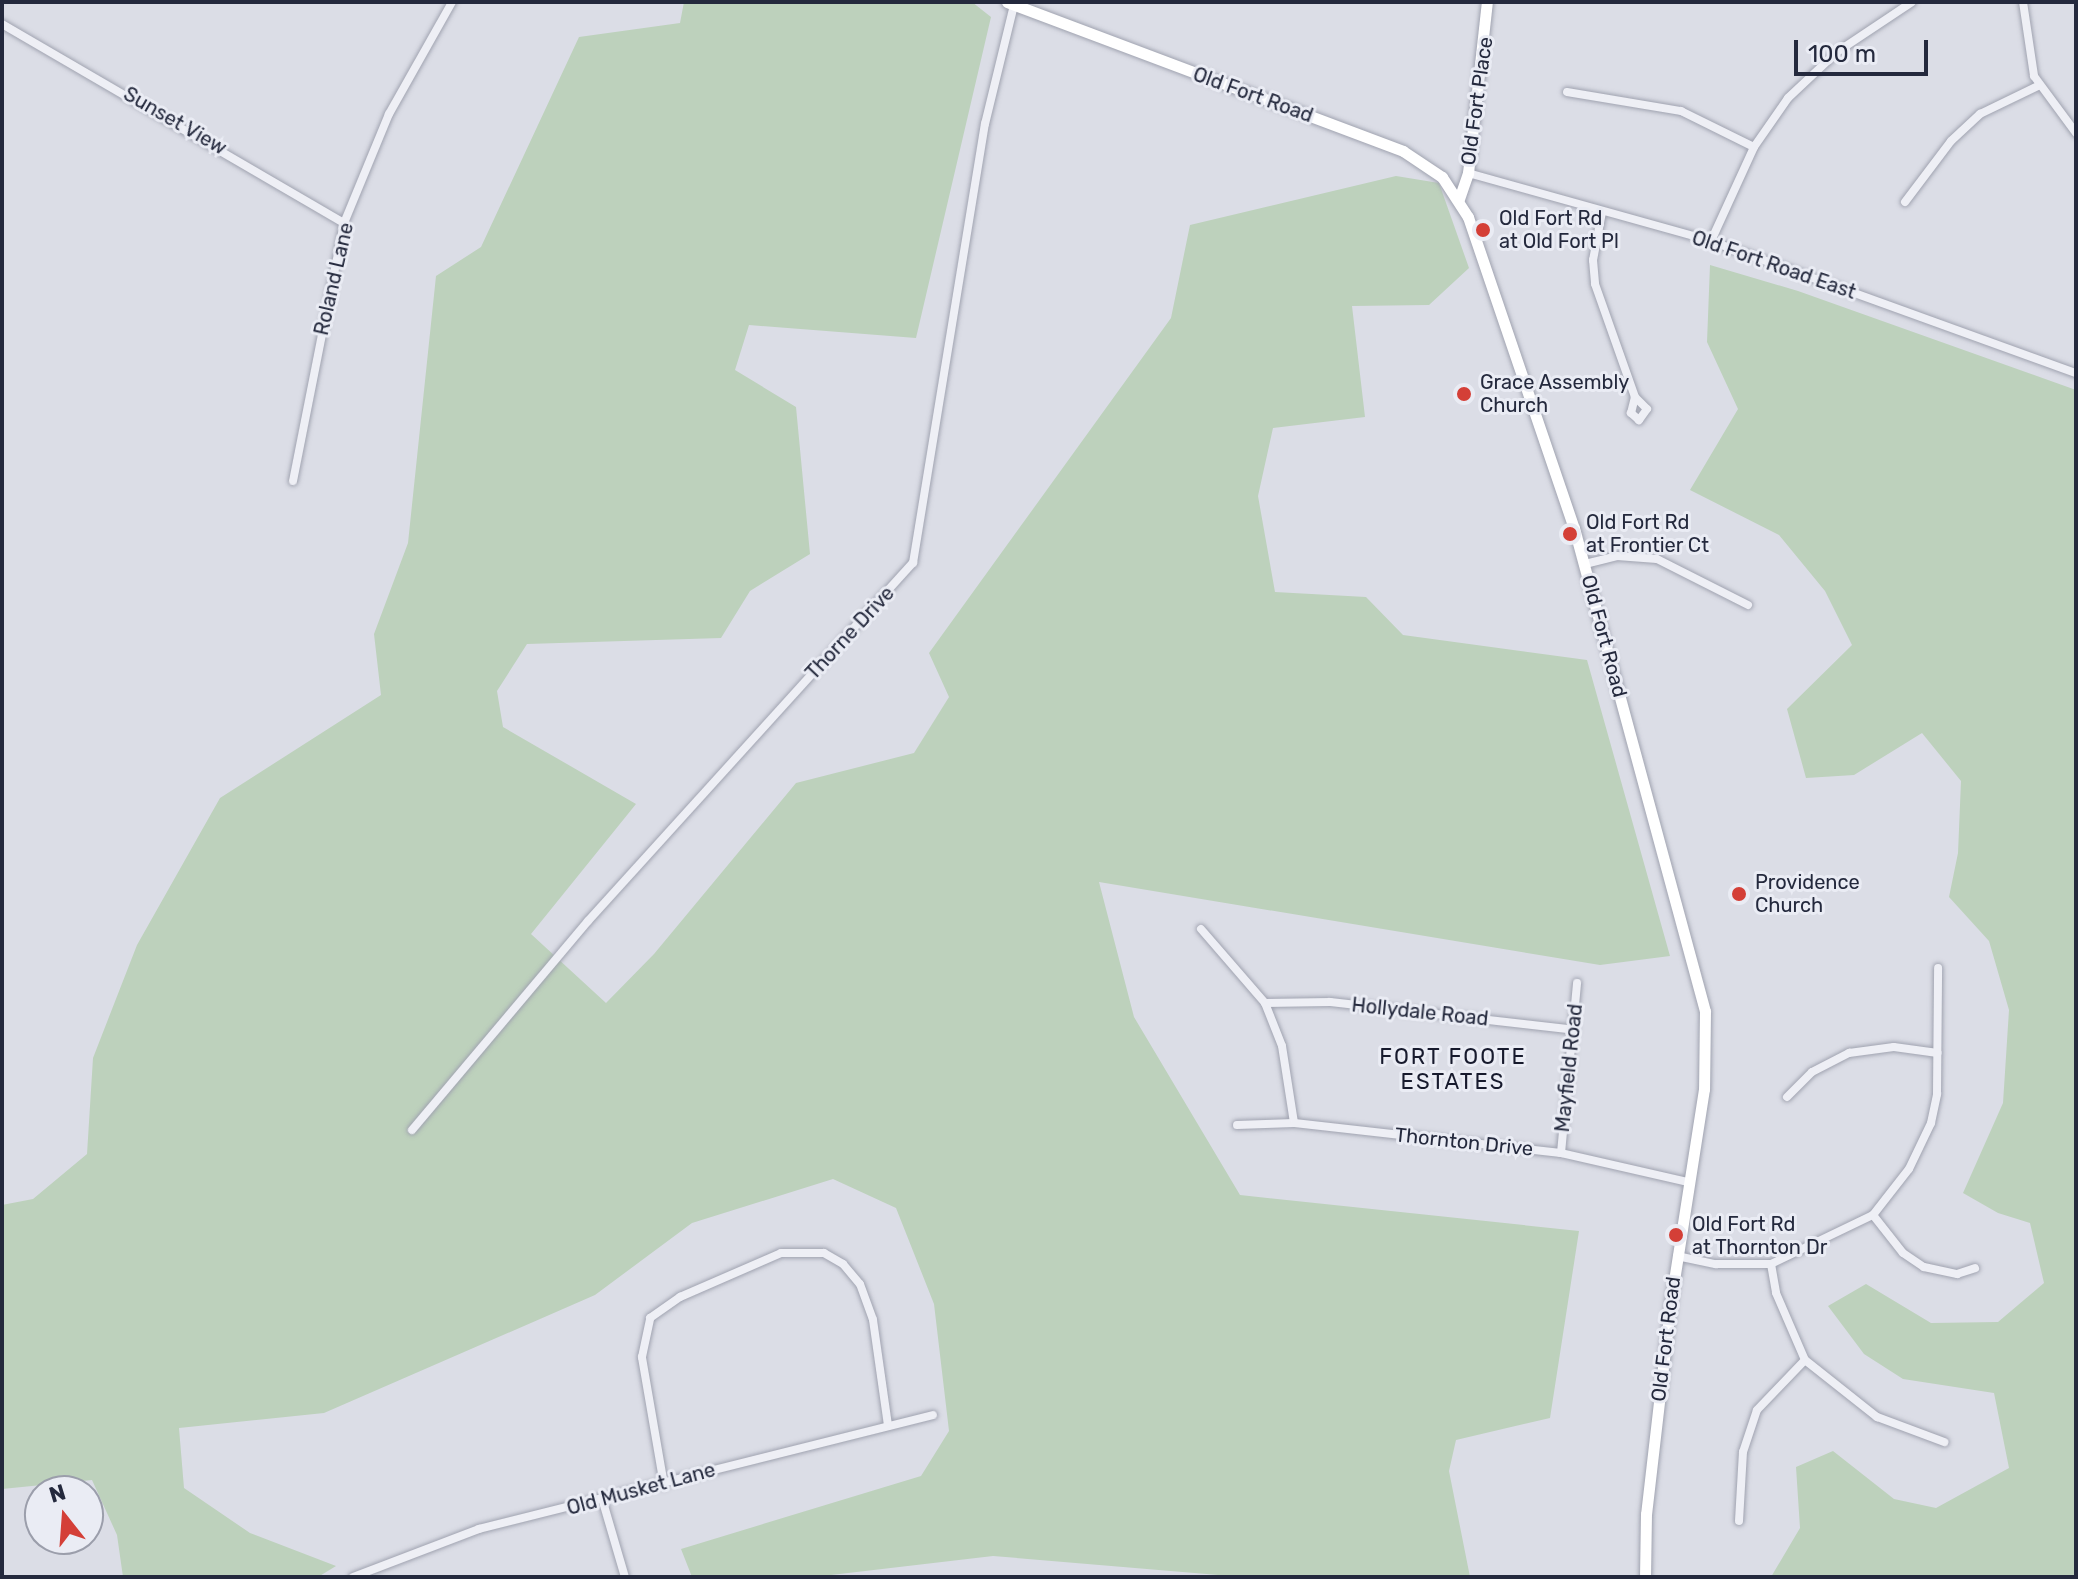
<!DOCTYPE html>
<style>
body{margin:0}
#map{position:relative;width:2078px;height:1579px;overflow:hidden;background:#dbdde6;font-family:Rubik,sans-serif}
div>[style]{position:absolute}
.green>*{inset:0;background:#bdd1bc}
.roads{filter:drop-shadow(0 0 2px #a0a3b0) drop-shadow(0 0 2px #a0a3b0)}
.street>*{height:8px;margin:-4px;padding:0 4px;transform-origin:4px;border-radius:4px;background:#eeeff5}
.secondary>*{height:11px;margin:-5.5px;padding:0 5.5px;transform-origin:5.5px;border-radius:5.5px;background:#fff}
.dots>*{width:22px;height:22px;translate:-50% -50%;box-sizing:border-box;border:4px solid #eaecf4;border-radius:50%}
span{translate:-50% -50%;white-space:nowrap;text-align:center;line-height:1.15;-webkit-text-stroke:6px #eaecf4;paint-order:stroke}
.street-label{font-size:20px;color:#24293d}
.poi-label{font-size:20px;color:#24293d}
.left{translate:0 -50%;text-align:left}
.neighbourhood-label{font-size:22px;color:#171a2d;letter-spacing:2px}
.frame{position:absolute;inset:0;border:4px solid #24293d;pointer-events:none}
.north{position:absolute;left:24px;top:1475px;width:80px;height:80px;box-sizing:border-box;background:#eaecf4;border:2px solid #9b9eab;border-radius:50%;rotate:343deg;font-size:22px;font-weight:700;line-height:32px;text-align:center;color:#24293d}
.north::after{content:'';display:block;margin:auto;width:28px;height:36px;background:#d43f37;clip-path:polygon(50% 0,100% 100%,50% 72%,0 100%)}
.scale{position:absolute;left:1794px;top:40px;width:134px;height:36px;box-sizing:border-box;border:4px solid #24293d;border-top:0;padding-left:10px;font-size:24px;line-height:28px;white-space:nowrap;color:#24293d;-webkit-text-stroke:6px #eaecf4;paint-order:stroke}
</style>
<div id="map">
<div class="green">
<i style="clip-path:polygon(684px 2px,972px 2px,991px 17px,916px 338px,749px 325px,735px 370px,796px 407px,810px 554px,750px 591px,721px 638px,527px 644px,497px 691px,503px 727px,636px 804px,531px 934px,606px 1003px,654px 954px,796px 783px,914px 753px,949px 697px,929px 653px,1171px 318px,1190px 225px,1396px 176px,1439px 183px,1469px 268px,1429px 305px,1352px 306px,1365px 417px,1273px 428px,1258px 496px,1275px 592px,1366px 597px,1403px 635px,1587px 660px,1670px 956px,1600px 965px,1099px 882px,1134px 1017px,1240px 1195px,1579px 1231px,1550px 1418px,1456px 1440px,1449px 1471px,1470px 1577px,1242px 1577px,993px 1556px,814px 1577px,692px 1577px,681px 1549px,921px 1476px,949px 1431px,934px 1304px,896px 1208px,833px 1179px,692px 1223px,595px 1295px,324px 1413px,179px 1428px,184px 1488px,250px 1533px,336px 1566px,318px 1577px,123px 1577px,117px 1535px,92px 1480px,2px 1489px,2px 1205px,33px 1199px,87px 1154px,93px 1058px,137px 945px,220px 798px,381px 695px,374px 634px,408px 543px,436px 276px,481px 247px,579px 37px,680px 23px)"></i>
<i style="clip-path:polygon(1710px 265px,1798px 291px,2076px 390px,2076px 1577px,1771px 1577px,1800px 1528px,1796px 1467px,1833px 1451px,1894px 1499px,1936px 1508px,2009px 1468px,1994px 1393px,1903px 1379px,1864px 1354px,1828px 1306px,1866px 1284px,1931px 1323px,1998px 1322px,2044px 1283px,2030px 1223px,1998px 1213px,1963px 1193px,2003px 1103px,2009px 1010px,1989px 941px,1949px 897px,1958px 853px,1961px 781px,1922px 733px,1854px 775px,1806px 778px,1787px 709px,1852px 645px,1825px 591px,1779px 535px,1690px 490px,1738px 409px,1707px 342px)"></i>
</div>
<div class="roads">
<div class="street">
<i style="left:2023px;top:2px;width:75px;rotate:81.5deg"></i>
<i style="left:2034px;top:76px;width:71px;rotate:53.6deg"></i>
<i style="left:2px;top:24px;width:396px;rotate:30.2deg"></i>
<i style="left:1567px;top:92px;width:116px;rotate:9.5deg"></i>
<i style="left:1681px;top:111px;width:81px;rotate:26.3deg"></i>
<i style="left:1468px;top:173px;width:252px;rotate:15.6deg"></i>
<i style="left:1711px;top:241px;width:388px;rotate:19.9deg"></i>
<i style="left:1905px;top:202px;width:76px;rotate:-53deg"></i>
<i style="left:1951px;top:141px;width:40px;rotate:-43deg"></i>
<i style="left:1980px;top:114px;width:64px;rotate:-25.8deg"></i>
<i style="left:1602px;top:212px;width:49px;rotate:100.6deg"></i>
<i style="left:1593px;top:260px;width:24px;rotate:85deg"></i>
<i style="left:1595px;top:284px;width:120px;rotate:70.5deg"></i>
<i style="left:1711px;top:241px;width:103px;rotate:-65.4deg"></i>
<i style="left:1754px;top:147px;width:60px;rotate:-55.2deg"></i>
<i style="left:1788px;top:98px;width:67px;rotate:-43.2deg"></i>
<i style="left:1837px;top:52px;width:90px;rotate:-33.7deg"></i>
<i style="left:1635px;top:397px;width:17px;rotate:45deg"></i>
<i style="left:1647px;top:409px;width:14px;rotate:126deg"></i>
<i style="left:1639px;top:420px;width:11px;rotate:-139deg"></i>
<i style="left:1631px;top:413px;width:16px;rotate:-76deg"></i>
<i style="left:293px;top:481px;width:263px;rotate:-78.8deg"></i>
<i style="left:344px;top:223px;width:118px;rotate:-67.6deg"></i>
<i style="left:389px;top:114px;width:129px;rotate:-60.6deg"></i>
<i style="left:1585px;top:564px;width:33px;rotate:-14deg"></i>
<i style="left:1617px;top:556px;width:40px;rotate:4.3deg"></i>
<i style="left:1657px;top:559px;width:102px;rotate:26.8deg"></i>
<i style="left:1201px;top:929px;width:98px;rotate:49.1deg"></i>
<i style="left:1265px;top:1003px;width:46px;rotate:68.4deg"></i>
<i style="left:1282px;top:1046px;width:78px;rotate:81.1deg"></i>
<i style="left:1265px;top:1003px;width:65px;rotate:-0.9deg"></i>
<i style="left:1330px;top:1002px;width:246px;rotate:6.5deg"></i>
<i style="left:1787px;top:1097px;width:35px;rotate:-45deg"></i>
<i style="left:1812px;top:1072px;width:42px;rotate:-27.2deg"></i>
<i style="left:1849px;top:1053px;width:45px;rotate:-7.6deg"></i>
<i style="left:1894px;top:1047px;width:44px;rotate:7.8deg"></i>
<i style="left:1237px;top:1125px;width:57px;rotate:-2deg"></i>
<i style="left:1294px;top:1123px;width:269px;rotate:6.4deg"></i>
<i style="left:1561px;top:1153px;width:130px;rotate:12.9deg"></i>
<i style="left:412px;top:1130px;width:273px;rotate:-49.9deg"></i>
<i style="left:588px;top:921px;width:484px;rotate:-47.8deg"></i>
<i style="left:913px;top:563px;width:445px;rotate:-80.7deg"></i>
<i style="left:985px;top:124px;width:122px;rotate:-76.3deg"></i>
<i style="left:1561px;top:1153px;width:171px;rotate:-84.6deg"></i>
<i style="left:1873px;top:1215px;width:48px;rotate:51.7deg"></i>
<i style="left:1903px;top:1253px;width:25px;rotate:34deg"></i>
<i style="left:1924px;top:1267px;width:34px;rotate:12deg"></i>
<i style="left:1957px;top:1274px;width:19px;rotate:-18deg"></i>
<i style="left:1677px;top:1256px;width:40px;rotate:12deg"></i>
<i style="left:1716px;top:1264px;width:55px"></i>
<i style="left:1771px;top:1264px;width:113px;rotate:-25.7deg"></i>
<i style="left:1873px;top:1215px;width:58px;rotate:-52deg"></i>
<i style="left:1909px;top:1169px;width:51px;rotate:-64.4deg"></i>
<i style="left:1931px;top:1123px;width:30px;rotate:-78deg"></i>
<i style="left:1937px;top:1094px;width:126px;rotate:-89.5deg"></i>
<i style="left:1771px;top:1264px;width:29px;rotate:80deg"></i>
<i style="left:1776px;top:1293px;width:73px;rotate:66.6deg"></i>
<i style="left:1805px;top:1360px;width:92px;rotate:38.4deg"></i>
<i style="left:1877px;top:1417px;width:72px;rotate:20.5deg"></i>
<i style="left:664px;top:1485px;width:130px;rotate:-99.8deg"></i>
<i style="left:642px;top:1357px;width:40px;rotate:-78deg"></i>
<i style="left:650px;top:1318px;width:37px;rotate:-35deg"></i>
<i style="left:680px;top:1297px;width:110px;rotate:-23.5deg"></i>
<i style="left:781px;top:1253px;width:43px"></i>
<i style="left:824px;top:1253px;width:22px;rotate:30deg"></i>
<i style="left:843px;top:1264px;width:26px;rotate:50deg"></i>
<i style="left:860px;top:1284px;width:38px;rotate:70deg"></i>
<i style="left:873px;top:1320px;width:107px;rotate:81.9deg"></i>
<i style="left:603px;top:1502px;width:78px;rotate:73.7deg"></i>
<i style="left:1739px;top:1521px;width:69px;rotate:-86.7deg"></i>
<i style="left:1743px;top:1452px;width:44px;rotate:-71.6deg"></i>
<i style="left:1757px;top:1410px;width:69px;rotate:-46.2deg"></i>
<i style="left:353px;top:1577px;width:135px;rotate:-20.9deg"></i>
<i style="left:479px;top:1529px;width:468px;rotate:-14.1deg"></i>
</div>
<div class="secondary">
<i style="left:1007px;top:2px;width:423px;rotate:20.6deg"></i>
<i style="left:1403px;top:151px;width:47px;rotate:33.7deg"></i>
<i style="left:1442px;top:177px;width:48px;rotate:57deg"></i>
<i style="left:1468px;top:217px;width:329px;rotate:71.2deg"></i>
<i style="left:1574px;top:528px;width:500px;rotate:74.83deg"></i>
<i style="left:1705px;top:1011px;width:78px;rotate:90.7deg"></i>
<i style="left:1704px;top:1089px;width:221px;rotate:98.9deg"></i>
<i style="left:1670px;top:1307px;width:208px;rotate:96.6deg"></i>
<i style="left:1646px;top:1514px;width:63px;rotate:90.9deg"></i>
<i style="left:1459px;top:199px;width:28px;rotate:-71deg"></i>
<i style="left:1468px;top:173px;width:172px;rotate:-83.7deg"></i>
</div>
</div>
<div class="dots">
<i style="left:1483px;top:230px;background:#d43f37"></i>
<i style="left:1464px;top:394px;background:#d43f37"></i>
<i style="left:1570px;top:534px;background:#d43f37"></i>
<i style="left:1739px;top:894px;background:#d43f37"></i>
<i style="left:1676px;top:1235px;background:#d43f37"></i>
</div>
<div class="street-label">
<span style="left:1253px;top:95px;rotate:20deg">Old Fort Road</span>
<span style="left:1477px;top:101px;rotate:-82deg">Old Fort Place</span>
<span style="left:175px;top:121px;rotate:30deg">Sunset View</span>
<span style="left:1774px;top:265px;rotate:19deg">Old Fort Road East</span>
<span style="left:334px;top:279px;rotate:-77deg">Roland Lane</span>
<span style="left:850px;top:633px;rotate:-47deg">Thorne Drive</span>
<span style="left:1604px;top:636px;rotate:75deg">Old Fort Road</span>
<span style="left:1420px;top:1012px;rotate:6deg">Hollydale Road</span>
<span style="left:1569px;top:1068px;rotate:-84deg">Mayfield Road</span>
<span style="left:1464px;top:1142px;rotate:6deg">Thornton Drive</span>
<span style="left:1666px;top:1339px;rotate:-83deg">Old Fort Road</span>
<span style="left:641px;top:1489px;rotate:-15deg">Old Musket Lane</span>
</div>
<div class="poi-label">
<span class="left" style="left:1499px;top:230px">Old Fort Rd<br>at Old Fort Pl</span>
<span class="left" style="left:1480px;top:394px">Grace Assembly<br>Church</span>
<span class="left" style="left:1586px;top:534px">Old Fort Rd<br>at Frontier Ct</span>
<span class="left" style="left:1755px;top:894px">Providence<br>Church</span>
<span class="left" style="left:1692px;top:1236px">Old Fort Rd<br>at Thornton Dr</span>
</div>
<div class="neighbourhood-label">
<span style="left:1453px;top:1069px">FORT FOOTE<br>ESTATES</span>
</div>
<div class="frame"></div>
<div class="north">N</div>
<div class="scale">100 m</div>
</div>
